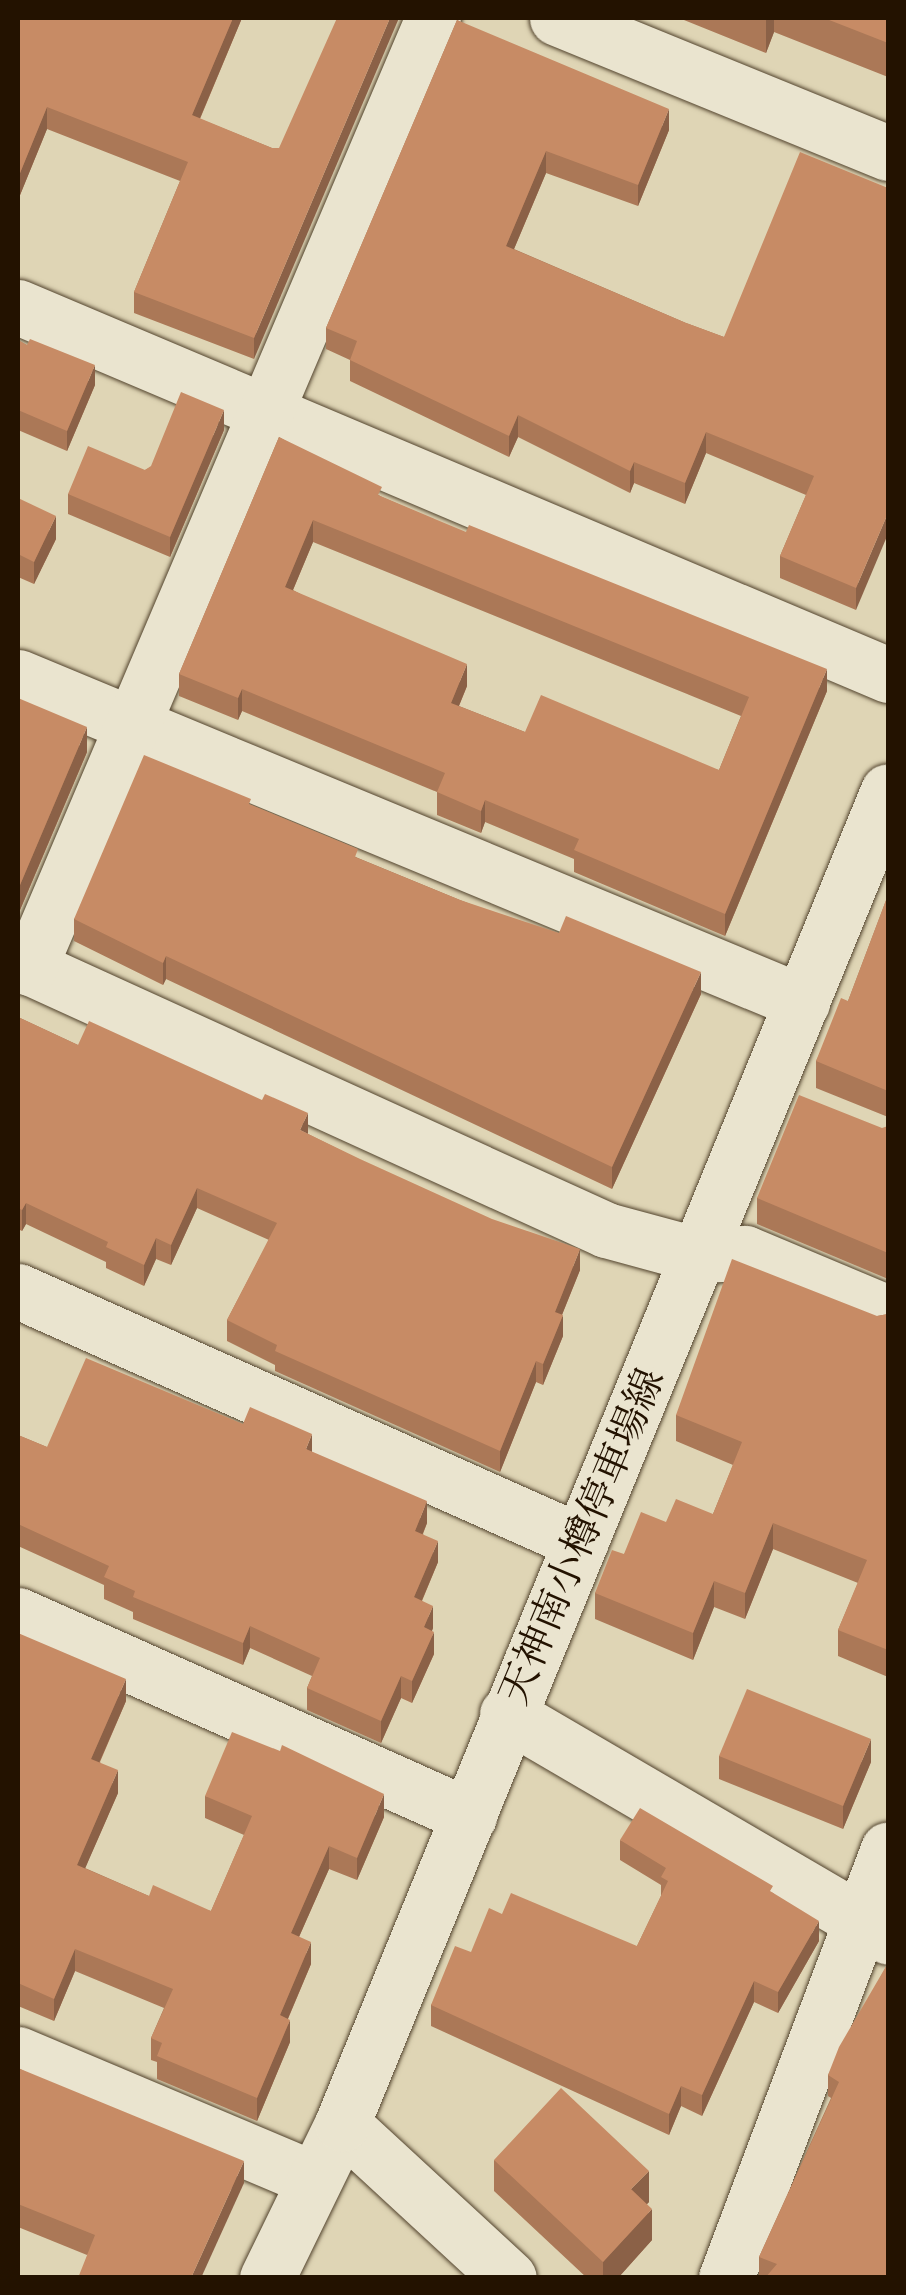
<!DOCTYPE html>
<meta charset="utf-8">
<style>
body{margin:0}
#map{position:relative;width:906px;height:2295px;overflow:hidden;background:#dfd5b5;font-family:"Gentium Book Plus","Noto Serif JP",serif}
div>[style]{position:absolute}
.roads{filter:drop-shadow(0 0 2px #52432d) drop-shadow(0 0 2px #52432d)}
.street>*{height:55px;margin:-27.5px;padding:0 27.5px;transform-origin:27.5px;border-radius:27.5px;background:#eae4cf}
.secondary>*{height:55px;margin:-27.5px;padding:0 27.5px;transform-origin:27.5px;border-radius:27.5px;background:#eae4cf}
.wall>*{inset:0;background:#ab7857}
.shaded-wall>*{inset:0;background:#8b6147}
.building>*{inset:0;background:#c78b65}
span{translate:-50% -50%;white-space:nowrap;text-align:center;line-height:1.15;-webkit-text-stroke:8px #eae4cf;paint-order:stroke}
.street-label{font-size:40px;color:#231200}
.frame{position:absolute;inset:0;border:20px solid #231200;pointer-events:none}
</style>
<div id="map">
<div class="roads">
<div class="street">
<i style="left:557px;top:18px;width:357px;rotate:22.2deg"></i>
<i style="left:18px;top:307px;width:945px;rotate:22.93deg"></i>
<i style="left:18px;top:677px;width:849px;rotate:22.52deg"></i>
<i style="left:18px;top:962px;width:646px;rotate:24.5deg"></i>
<i style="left:606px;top:1230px;width:95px;rotate:15.2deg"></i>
<i style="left:698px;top:1255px;width:47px;rotate:-2.4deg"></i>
<i style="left:745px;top:1253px;width:155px;rotate:22.8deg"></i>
<i style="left:29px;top:968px;width:1032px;rotate:-66.96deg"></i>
<i style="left:18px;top:1291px;width:616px;rotate:24.03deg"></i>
<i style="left:18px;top:1615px;width:494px;rotate:24deg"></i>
<i style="left:507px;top:1714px;width:441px;rotate:30.3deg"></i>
<i style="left:18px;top:2054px;width:321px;rotate:22.9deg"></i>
<i style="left:726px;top:2278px;width:458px;rotate:-69.3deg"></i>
</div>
<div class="secondary">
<i style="left:342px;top:2124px;width:227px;rotate:42.7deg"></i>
<i style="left:267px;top:2278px;width:171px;rotate:-64deg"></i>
<i style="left:342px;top:2124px;width:1440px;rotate:-67.73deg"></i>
</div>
</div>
<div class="wall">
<i style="clip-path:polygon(18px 18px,242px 18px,200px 119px,272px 148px,254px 359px,134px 313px,134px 292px,180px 181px,47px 129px,18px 200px)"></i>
<i style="clip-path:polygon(679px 18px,888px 18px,888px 77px,774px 32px,766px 53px)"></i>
<i style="clip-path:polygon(457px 20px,669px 130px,638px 206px,546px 173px,514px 249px,686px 323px,724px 337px,888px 188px,856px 610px,780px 578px,780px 556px,806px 495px,706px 453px,685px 504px,634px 483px,630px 493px,518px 437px,509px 457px,350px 381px,350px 360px,326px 349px,326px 328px)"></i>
<i style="clip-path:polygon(18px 340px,95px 385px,67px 451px,18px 430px)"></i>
<i style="clip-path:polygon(224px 430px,170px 557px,68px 514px,68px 494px,145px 470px)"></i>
<i style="clip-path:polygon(evenodd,279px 437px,382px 497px,827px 691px,725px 936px,574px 872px,574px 859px,485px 822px,481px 833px,437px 815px,437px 792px,242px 711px,238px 720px,179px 696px,179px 674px,279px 437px,313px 542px,741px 716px,719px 770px,525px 732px,459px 706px,467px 686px,293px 590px,313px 542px)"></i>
<i style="clip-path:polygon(18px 498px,56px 539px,34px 584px,18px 577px)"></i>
<i style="clip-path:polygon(18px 698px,87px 752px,20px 910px,18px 909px)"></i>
<i style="clip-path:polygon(251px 805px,358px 858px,460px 900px,701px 994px,612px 1189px,166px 979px,163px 985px,74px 941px,74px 919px)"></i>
<i style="clip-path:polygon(888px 895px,888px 1117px,816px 1088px,816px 1061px,848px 1001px)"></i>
<i style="clip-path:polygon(18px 1017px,78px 1045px,308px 1134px,580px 1270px,562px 1315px,563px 1336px,543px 1385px,536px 1382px,500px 1472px,275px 1371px,275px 1365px,227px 1341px,227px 1320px,269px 1240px,197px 1208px,171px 1265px,156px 1259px,144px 1286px,106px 1268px,106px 1262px,26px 1224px,22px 1231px,18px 1229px)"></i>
<i style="clip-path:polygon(888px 1126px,888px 1279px,757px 1224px,757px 1198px)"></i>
<i style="clip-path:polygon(888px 1314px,888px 1677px,838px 1656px,838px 1630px,858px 1583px,773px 1549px,745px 1619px,714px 1607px,693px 1660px,595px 1619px,595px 1593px,624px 1554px,666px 1522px,713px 1514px,733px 1465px,676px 1441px,676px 1415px,877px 1316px)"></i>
<i style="clip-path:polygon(243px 1424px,312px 1452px,427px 1523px,423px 1534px,438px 1562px,422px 1601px,433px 1628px,432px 1631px,434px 1654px,412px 1703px,401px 1698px,381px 1743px,307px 1710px,307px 1688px,312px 1676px,250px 1648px,243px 1665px,133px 1619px,133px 1612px,104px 1599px,104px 1585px,18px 1546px,18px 1435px,47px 1447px)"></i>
<i style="clip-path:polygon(18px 1633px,126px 1701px,100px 1762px,118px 1793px,85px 1868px,149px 1896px,211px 1911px,244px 1835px,205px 1818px,205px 1796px,384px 1817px,357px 1880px,329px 1869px,299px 1937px,311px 1964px,288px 2019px,290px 2042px,257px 2121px,157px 2079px,157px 2062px,151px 2060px,151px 2038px,164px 2008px,75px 1971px,54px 2021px,18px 2006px)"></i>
<i style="clip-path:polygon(719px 1756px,871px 1762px,843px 1829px,719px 1779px)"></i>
<i style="clip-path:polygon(620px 1840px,773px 1893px,819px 1941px,778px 2013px,754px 2002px,702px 2116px,681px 2106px,669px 2135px,431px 2026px,431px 2005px,471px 1952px,637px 1946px,661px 1896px,661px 1885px,620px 1860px)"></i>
<i style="clip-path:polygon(888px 1963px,888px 2278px,759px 2278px,759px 2257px,831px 2098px,828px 2096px,828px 2075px)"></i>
<i style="clip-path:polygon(18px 2068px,244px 2183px,87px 2255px,18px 2227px)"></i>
<i style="clip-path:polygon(494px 2160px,649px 2202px,647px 2204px,652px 2240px,618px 2278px,587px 2278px,494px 2191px)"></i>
</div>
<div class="shaded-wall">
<i style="clip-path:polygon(233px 18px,242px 18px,192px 137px,192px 115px)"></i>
<i style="clip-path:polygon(390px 18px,399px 18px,254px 359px,254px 338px)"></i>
<i style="clip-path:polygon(766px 18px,774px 18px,774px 32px,766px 53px)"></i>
<i style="clip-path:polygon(47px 107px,47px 129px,18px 200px,18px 178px)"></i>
<i style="clip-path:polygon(669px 109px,669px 130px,638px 206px,638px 185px)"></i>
<i style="clip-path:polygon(546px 151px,546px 173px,506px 268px,506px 246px)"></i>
<i style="clip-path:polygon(95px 365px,95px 385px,67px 451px,67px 431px)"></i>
<i style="clip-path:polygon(224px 410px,224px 430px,170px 557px,170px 537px)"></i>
<i style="clip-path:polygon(518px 415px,518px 437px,509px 457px,509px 436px)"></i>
<i style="clip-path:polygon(706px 432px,706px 453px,685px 504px,685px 483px)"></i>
<i style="clip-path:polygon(634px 462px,634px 483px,630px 493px,630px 471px)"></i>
<i style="clip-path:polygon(888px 513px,888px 534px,856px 610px,856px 588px)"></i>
<i style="clip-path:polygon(56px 516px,56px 539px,34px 584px,34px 562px)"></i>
<i style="clip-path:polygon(313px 520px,313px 542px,285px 609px,285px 587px)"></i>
<i style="clip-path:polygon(467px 664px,467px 686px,451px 725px,451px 703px)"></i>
<i style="clip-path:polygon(827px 669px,827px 691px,725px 936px,725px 914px)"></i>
<i style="clip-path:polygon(242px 689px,242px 711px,238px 720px,238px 698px)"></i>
<i style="clip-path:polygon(87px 727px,87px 752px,20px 910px,20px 885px)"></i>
<i style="clip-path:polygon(485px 800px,485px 822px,481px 833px,481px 811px)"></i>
<i style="clip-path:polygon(166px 956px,166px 979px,163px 985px,163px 963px)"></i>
<i style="clip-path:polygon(701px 972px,701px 994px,612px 1189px,612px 1167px)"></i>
<i style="clip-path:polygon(308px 1113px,308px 1134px,300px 1130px)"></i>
<i style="clip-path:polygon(197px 1188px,197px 1208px,171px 1265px,171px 1245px)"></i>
<i style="clip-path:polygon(26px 1203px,26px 1224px,22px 1231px,22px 1210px)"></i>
<i style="clip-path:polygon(156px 1238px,156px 1259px,144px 1286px,144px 1265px)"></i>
<i style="clip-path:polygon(580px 1249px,580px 1270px,555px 1332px,555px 1312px)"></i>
<i style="clip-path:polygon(563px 1315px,563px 1336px,543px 1385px,543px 1364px)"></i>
<i style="clip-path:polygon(536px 1361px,536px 1382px,500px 1472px,500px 1451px)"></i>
<i style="clip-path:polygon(312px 1434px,312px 1456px,306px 1449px)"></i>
<i style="clip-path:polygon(427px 1501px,427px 1523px,415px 1552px,415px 1531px)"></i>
<i style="clip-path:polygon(773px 1523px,773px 1549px,745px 1619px,745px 1593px)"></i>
<i style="clip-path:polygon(438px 1541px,438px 1562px,414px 1619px,414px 1597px)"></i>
<i style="clip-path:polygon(714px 1581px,714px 1607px,693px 1660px,693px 1633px)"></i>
<i style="clip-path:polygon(433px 1606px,433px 1628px,424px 1649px,424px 1627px)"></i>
<i style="clip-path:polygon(250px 1626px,250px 1648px,243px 1665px,243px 1643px)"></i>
<i style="clip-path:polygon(434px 1632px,434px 1654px,412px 1703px,412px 1681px)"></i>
<i style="clip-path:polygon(401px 1676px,401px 1698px,381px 1743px,381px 1721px)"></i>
<i style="clip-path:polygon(126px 1679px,126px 1701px,91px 1781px,91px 1759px)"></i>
<i style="clip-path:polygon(871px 1739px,871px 1762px,843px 1829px,843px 1806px)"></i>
<i style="clip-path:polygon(118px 1770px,118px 1793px,77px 1887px,77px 1865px)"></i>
<i style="clip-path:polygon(384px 1794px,384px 1817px,357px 1880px,357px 1858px)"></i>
<i style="clip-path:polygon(329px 1846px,329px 1869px,291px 1955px,291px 1933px)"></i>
<i style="clip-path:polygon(819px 1921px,819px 1941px,778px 2013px,778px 1992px)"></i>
<i style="clip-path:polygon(311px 1942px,311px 1964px,280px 2037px,280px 2015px)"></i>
<i style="clip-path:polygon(75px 1949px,75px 1971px,54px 2021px,54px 1999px)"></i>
<i style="clip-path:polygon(754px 1981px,754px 2002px,702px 2116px,702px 2095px)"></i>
<i style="clip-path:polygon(290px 2020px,290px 2042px,257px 2121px,257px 2098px)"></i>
<i style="clip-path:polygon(681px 2086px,681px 2106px,669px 2135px,669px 2114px)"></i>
<i style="clip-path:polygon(244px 2161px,244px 2183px,201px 2278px,191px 2278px)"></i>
<i style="clip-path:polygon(649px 2171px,649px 2202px,631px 2220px,631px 2189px)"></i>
<i style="clip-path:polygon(652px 2209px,652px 2240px,618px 2278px,603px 2278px,603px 2262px)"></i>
</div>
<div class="building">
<i style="clip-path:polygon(18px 18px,233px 18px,192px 115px,272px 148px,279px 148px,337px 18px,390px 18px,254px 338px,134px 292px,188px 162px,47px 107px,18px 178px)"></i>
<i style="clip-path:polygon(824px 18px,888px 18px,888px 43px)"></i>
<i style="clip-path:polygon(457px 20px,669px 109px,638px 185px,546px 151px,506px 246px,686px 323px,724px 337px,800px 152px,888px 188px,888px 513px,856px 588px,780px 556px,814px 476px,706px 432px,685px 483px,634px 462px,630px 471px,518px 415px,509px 436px,350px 360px,357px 341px,326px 328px)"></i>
<i style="clip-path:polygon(30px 339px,95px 365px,67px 431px,18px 410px,18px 340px,27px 345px)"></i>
<i style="clip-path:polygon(181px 392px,224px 410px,170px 537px,68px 494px,88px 446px,145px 470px,151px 466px)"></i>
<i style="clip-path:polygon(evenodd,279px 437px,382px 487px,378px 495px,466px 532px,469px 525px,827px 669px,725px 914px,574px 850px,579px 839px,485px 800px,481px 811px,437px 792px,445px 773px,242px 689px,238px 698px,179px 674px,279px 437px,313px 520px,749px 697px,719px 770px,541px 695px,525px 732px,451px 703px,467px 664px,285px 587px,313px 520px)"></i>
<i style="clip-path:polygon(18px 498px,56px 516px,34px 562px,18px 554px)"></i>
<i style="clip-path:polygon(18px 698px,87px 727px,20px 885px,18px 884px)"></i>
<i style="clip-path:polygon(144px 755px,251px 799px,249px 804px,358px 849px,355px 857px,460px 900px,559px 933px,566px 916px,701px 972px,612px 1167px,166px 956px,163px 963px,74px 919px)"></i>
<i style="clip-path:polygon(888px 895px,888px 1091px,816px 1061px,841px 998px,848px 1001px)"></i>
<i style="clip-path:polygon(18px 1017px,78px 1045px,89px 1021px,262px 1100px,265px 1094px,308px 1113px,300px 1130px,360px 1159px,492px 1219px,580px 1249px,555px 1312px,563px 1315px,543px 1364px,536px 1361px,500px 1451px,275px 1351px,277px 1345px,227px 1320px,277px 1223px,197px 1188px,171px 1245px,156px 1238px,144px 1265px,106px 1247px,108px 1242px,26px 1203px,22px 1210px,18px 1208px)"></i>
<i style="clip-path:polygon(799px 1095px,882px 1128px,888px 1126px,888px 1253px,757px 1198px)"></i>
<i style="clip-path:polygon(732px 1259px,877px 1316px,888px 1314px,888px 1650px,838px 1630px,867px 1560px,773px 1523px,745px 1593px,714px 1581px,693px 1633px,595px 1593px,612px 1550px,624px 1554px,641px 1512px,666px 1522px,676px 1499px,713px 1514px,742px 1442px,676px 1415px)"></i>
<i style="clip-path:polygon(86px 1358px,243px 1424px,250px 1407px,312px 1434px,306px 1449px,427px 1501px,415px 1531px,438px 1541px,414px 1597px,433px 1606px,424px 1627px,434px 1632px,412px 1681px,401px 1676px,381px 1721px,307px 1688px,320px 1658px,250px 1626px,243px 1643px,133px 1597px,135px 1591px,104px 1577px,109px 1566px,18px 1524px,18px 1435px,47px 1447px)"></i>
<i style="clip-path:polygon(18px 1633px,126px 1679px,91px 1759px,118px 1770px,77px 1865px,149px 1896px,153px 1885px,211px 1911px,252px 1816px,205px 1796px,232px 1732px,280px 1751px,282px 1745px,384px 1794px,357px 1858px,329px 1846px,291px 1933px,311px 1942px,280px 2015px,290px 2020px,257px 2098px,157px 2056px,162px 2043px,151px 2038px,173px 1989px,75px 1949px,54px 1999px,18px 1983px)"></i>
<i style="clip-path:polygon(747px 1689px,871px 1739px,843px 1806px,719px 1756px)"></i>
<i style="clip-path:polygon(640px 1808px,773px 1886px,770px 1891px,819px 1921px,778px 1992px,754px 1981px,702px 2095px,681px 2086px,669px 2114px,431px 2005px,455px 1946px,471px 1952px,489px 1908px,502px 1914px,511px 1893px,637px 1946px,668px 1881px,661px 1877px,666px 1868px,620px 1840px)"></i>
<i style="clip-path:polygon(888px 1963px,888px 2278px,765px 2278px,777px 2264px,759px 2257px,839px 2082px,828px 2075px,839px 2047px)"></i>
<i style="clip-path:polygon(18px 2068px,244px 2161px,191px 2278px,78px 2278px,95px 2235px,18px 2204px)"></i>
<i style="clip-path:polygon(561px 2088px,649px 2171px,631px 2189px,652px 2209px,603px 2262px,494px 2160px)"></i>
</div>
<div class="street-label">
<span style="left:581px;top:1536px;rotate:-67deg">天神南小樽停車場線</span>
</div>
<div class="frame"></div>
</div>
